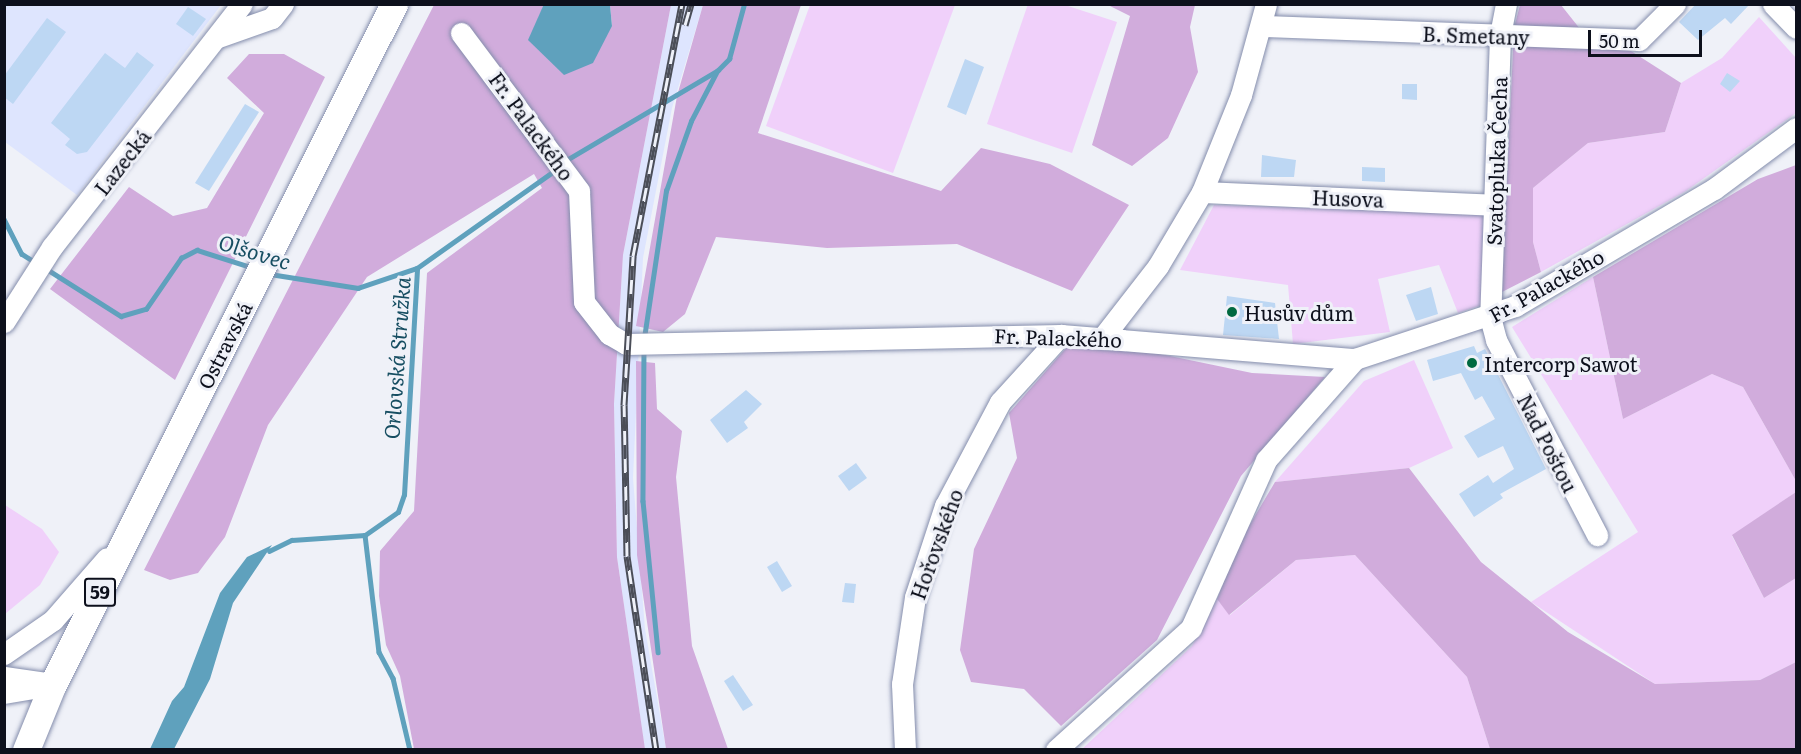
<!DOCTYPE html>
<meta charset="utf-8">
<style>
body{margin:0}
#map{position:relative;width:1801px;height:754px;overflow:hidden;background:#eff1f8;font-family:Literata,serif}
div>[style]{position:absolute}
.built>*{inset:0;background:#dee5fe}
.green>*{inset:0;background:#f0d0fa}
.forest>*{inset:0;background:#d1acdc}
.water>*{inset:0;background:#5fa1bd}
.stream>*{height:4.5px;margin:-2.25px;padding:0 2.25px;transform-origin:2.25px;border-radius:2.25px;background:#5fa1bd}
.building>*{inset:0;background:#bdd7f3}
.roads{filter:drop-shadow(0 0 2px #848dac) drop-shadow(0 0 2px #848dac)}
.minor>*{height:21px;margin:-10.5px;padding:0 10.5px;transform-origin:10.5px;border-radius:10.5px;background:#fff}
.major>*{height:27px;margin:-13.5px;padding:0 13.5px;transform-origin:13.5px;border-radius:13.5px;background:#fff}
.rail>*{height:7px;margin-top:-3.5px;transform-origin:0;background:repeating-linear-gradient(90deg,#eff1f8 0 14px,#4b4e58 0 28px);box-sizing:border-box;border-block:2px solid #4b4e58}
.dots>*{width:16px;height:16px;translate:-50% -50%;box-sizing:border-box;border:3px solid #eff1f8;border-radius:50%}
span{translate:-50% -50%;white-space:nowrap;text-align:center;line-height:1.15;-webkit-text-stroke:6px #eff1f8;paint-order:stroke}
.shield-label span{padding:2px 4px;background:#eff1f8;border:2px solid;border-radius:4px;-webkit-text-stroke-width:0}
.shield-label{font-size:18px;color:#0d101c;font-weight:700}
.street-label{font-size:20px;color:#0d101c}
.poi-label{font-size:20px;color:#0d101c}
.left{translate:0 -50%;text-align:left}
.water-label{font-size:21px;color:#174e62;font-style:italic}
.frame{position:absolute;inset:0;border:6px solid #0d101c;pointer-events:none}
.scale{position:absolute;left:1588px;top:30px;width:114px;height:27px;box-sizing:border-box;border:3px solid #0d101c;border-top:0;padding-left:8px;font-size:18px;line-height:21px;white-space:nowrap;color:#0d101c;-webkit-text-stroke:4px #eff1f8;paint-order:stroke}
</style>
<div id="map">
<div class="built">
<i style="clip-path:polygon(5px 5px,221px 5px,77px 195px,5px 142px)"></i>
<i style="clip-path:polygon(671px 5px,703px 5px,672px 108px,643px 258px,633px 478px,645px 629px,666px 749px,645px 750px,617px 557px,614px 404px,623px 255px)"></i>
</div>
<div class="green">
<i style="clip-path:polygon(1028px 4px,1065px 5px,1117px 22px,1072px 153px,987px 124px)"></i>
<i style="clip-path:polygon(810px 5px,955px 5px,893px 173px,766px 126px)"></i>
<i style="clip-path:polygon(1759px 17px,1796px 58px,1796px 113px,1686px 191px,1541px 272px,1533px 242px,1533px 188px,1588px 143px,1665px 132px,1681px 83px,1722px 58px)"></i>
<i style="clip-path:polygon(1214px 205px,1485px 213px,1482px 305px,1458px 313px,1439px 265px,1378px 279px,1390px 332px,1293px 344px,1288px 285px,1180px 270px)"></i>
<i style="clip-path:polygon(1593px 277px,1623px 419px,1712px 374px,1743px 387px,1796px 481px,1796px 492px,1732px 536px,1764px 598px,1796px 578px,1796px 662px,1760px 680px,1655px 684px,1531px 602px,1638px 532px,1512px 327px)"></i>
<i style="clip-path:polygon(1414px 360px,1453px 448px,1409px 468px,1275px 482px,1364px 381px)"></i>
<i style="clip-path:polygon(5px 505px,42px 529px,59px 552px,40px 585px,5px 614px)"></i>
<i style="clip-path:polygon(1355px 555px,1467px 677px,1490px 749px,1081px 750px,1192px 646px,1217px 599px,1230px 615px,1296px 560px)"></i>
</div>
<div class="forest">
<i style="clip-path:polygon(434px 5px,544px 5px,529px 40px,612px 26px,610px 5px,671px 5px,623px 255px,614px 404px,617px 557px,645px 749px,414px 749px,400px 676px,386px 645px,379px 596px,380px 551px,414px 511px,427px 273px,542px 188px,534px 174px,367px 277px,268px 425px,225px 537px,198px 573px,170px 580px,144px 570px)"></i>
<i style="clip-path:polygon(703px 5px,801px 5px,758px 133px,941px 191px,981px 148px,1050px 164px,1129px 205px,1072px 291px,957px 244px,827px 248px,716px 237px,685px 314px,663px 332px,636px 326px,677px 96px)"></i>
<i style="clip-path:polygon(1108px 5px,1195px 5px,1190px 27px,1198px 72px,1168px 138px,1132px 166px,1092px 145px,1130px 16px)"></i>
<i style="clip-path:polygon(1520px 5px,1561px 5px,1588px 39px,1631px 51px,1681px 83px,1665px 132px,1588px 143px,1533px 188px,1533px 242px,1541px 272px,1502px 292px,1514px 28px)"></i>
<i style="clip-path:polygon(249px 54px,284px 54px,325px 77px,175px 380px,50px 289px,129px 187px,173px 216px,207px 208px,264px 113px,227px 78px)"></i>
<i style="clip-path:polygon(1796px 165px,1796px 481px,1743px 387px,1712px 374px,1623px 419px,1593px 277px,1758px 179px)"></i>
<i style="clip-path:polygon(1067px 347px,1146px 351px,1252px 373px,1325px 377px,1241px 476px,1157px 640px,1061px 726px,1024px 689px,971px 682px,960px 650px,974px 549px,1017px 458px,1009px 413px)"></i>
<i style="clip-path:polygon(636px 361px,655px 363px,657px 409px,682px 431px,676px 477px,692px 646px,728px 749px,666px 749px,637px 555px)"></i>
<i style="clip-path:polygon(1409px 468px,1481px 562px,1568px 632px,1655px 684px,1760px 680px,1796px 662px,1796px 749px,1490px 749px,1467px 677px,1355px 555px,1296px 560px,1229px 615px,1217px 599px,1239px 543px,1275px 482px)"></i>
<i style="clip-path:polygon(1796px 492px,1796px 578px,1764px 598px,1732px 535px)"></i>
</div>
<div class="water">
<i style="clip-path:polygon(544px 4px,610px 5px,612px 26px,593px 63px,564px 75px,528px 40px)"></i>
<i style="clip-path:polygon(272px 545px,233px 603px,210px 679px,174px 749px,150px 749px,172px 701px,184px 687px,220px 593px,247px 557px)"></i>
</div>
<div class="stream">
<i style="left:565px;top:161px;width:178px;rotate:-30.7deg"></i>
<i style="left:718px;top:70px;width:16px;rotate:-45deg"></i>
<i style="left:729px;top:59px;width:57px;rotate:-74.7deg"></i>
<i style="left:4px;top:219px;width:39px;rotate:63deg"></i>
<i style="left:22px;top:254px;width:15px;rotate:32deg"></i>
<i style="left:45px;top:268px;width:90px;rotate:32.3deg"></i>
<i style="left:121px;top:316px;width:26px;rotate:-16deg"></i>
<i style="left:146px;top:309px;width:62px;rotate:-55.5deg"></i>
<i style="left:181px;top:258px;width:18px;rotate:-27deg"></i>
<i style="left:197px;top:250px;width:57px;rotate:17.5deg"></i>
<i style="left:270px;top:274px;width:89px;rotate:9deg"></i>
<i style="left:358px;top:288px;width:62px;rotate:-18.7deg"></i>
<i style="left:644px;top:338px;width:149px;rotate:-81.5deg"></i>
<i style="left:666px;top:191px;width:74px;rotate:-70.3deg"></i>
<i style="left:691px;top:121px;width:56px;rotate:-62.5deg"></i>
<i style="left:644px;top:349px;width:152px;rotate:90.4deg"></i>
<i style="left:643px;top:501px;width:152px;rotate:84.3deg"></i>
<i style="left:365px;top:535px;width:118px;rotate:83.2deg"></i>
<i style="left:379px;top:652px;width:30px;rotate:62deg"></i>
<i style="left:393px;top:678px;width:74px;rotate:76.7deg"></i>
<i style="left:269px;top:551px;width:25px;rotate:-26deg"></i>
<i style="left:292px;top:540px;width:73px;rotate:-3.9deg"></i>
<i style="left:365px;top:535px;width:40px;rotate:-34.9deg"></i>
<i style="left:398px;top:512px;width:18px;rotate:-71deg"></i>
<i style="left:404px;top:495px;width:227px;rotate:-86.7deg"></i>
<i style="left:417px;top:268px;width:171px;rotate:-35.3deg"></i>
</div>
<div class="building">
<i style="clip-path:polygon(1696px 4px,1750px 4px,1731px 24px,1725px 18px,1698px 40px,1679px 22px)"></i>
<i style="clip-path:polygon(188px 7px,206px 19px,193px 36px,176px 24px)"></i>
<i style="clip-path:polygon(47px 18px,66px 32px,13px 104px,4px 97px,4px 76px)"></i>
<i style="clip-path:polygon(137px 52px,154px 65px,87px 152px,77px 154px,65px 145px,70px 139px,51px 123px,105px 53px,125px 68px)"></i>
<i style="clip-path:polygon(965px 59px,984px 67px,966px 115px,947px 107px)"></i>
<i style="clip-path:polygon(1727px 73px,1740px 81px,1730px 92px,1720px 84px)"></i>
<i style="clip-path:polygon(1402px 84px,1417px 84px,1417px 100px,1402px 99px)"></i>
<i style="clip-path:polygon(245px 104px,259px 112px,209px 191px,195px 183px)"></i>
<i style="clip-path:polygon(1262px 155px,1296px 160px,1294px 177px,1261px 177px)"></i>
<i style="clip-path:polygon(1362px 167px,1385px 168px,1385px 182px,1362px 181px)"></i>
<i style="clip-path:polygon(1431px 287px,1438px 314px,1416px 321px,1406px 295px)"></i>
<i style="clip-path:polygon(1227px 296px,1275px 303px,1279px 339px,1223px 335px)"></i>
<i style="clip-path:polygon(1474px 346px,1477px 353px,1485px 349px,1546px 469px,1500px 494px,1503px 498px,1474px 517px,1459px 494px,1488px 475px,1493px 483px,1514px 469px,1503px 446px,1478px 458px,1464px 436px,1495px 419px,1482px 396px,1475px 400px,1461px 373px,1433px 381px,1427px 360px)"></i>
<i style="clip-path:polygon(746px 390px,762px 404px,744px 422px,748px 428px,727px 443px,710px 420px)"></i>
<i style="clip-path:polygon(856px 463px,867px 478px,849px 491px,838px 476px)"></i>
<i style="clip-path:polygon(777px 561px,792px 586px,782px 592px,767px 567px)"></i>
<i style="clip-path:polygon(845px 583px,856px 584px,854px 603px,842px 602px)"></i>
<i style="clip-path:polygon(733px 675px,753px 705px,743px 711px,724px 681px)"></i>
</div>
<div class="roads">
<div class="minor">
<i style="left:1506px;top:4px;width:33px;rotate:101deg"></i>
<i style="left:1500px;top:36px;width:281px;rotate:92deg"></i>
<i style="left:1490px;top:317px;width:24px;rotate:75deg"></i>
<i style="left:1496px;top:340px;width:220px;rotate:62.6deg"></i>
<i style="left:1773px;top:4px;width:33px;rotate:46deg"></i>
<i style="left:1262px;top:26px;width:377px;rotate:2.1deg"></i>
<i style="left:1639px;top:40px;width:51px;rotate:-45deg"></i>
<i style="left:461px;top:33px;width:197px;rotate:53.2deg"></i>
<i style="left:579px;top:191px;width:111px;rotate:87.4deg"></i>
<i style="left:584px;top:302px;width:41px;rotate:52deg"></i>
<i style="left:609px;top:334px;width:20px;rotate:30deg"></i>
<i style="left:626px;top:344px;width:435px;rotate:-1.2deg"></i>
<i style="left:1061px;top:335px;width:295px;rotate:4.7deg"></i>
<i style="left:1355px;top:359px;width:169px;rotate:-18.3deg"></i>
<i style="left:1515px;top:306px;width:231px;rotate:-30.5deg"></i>
<i style="left:1714px;top:189px;width:102px;rotate:-36.6deg"></i>
<i style="left:218px;top:37px;width:57px;rotate:-19.4deg"></i>
<i style="left:272px;top:18px;width:18px;rotate:-52deg"></i>
<i style="left:1202px;top:192px;width:292px;rotate:2.5deg"></i>
<i style="left:4px;top:322px;width:89px;rotate:-57.4deg"></i>
<i style="left:52px;top:247px;width:308px;rotate:-52deg"></i>
<i style="left:1103px;top:337px;width:90px;rotate:-52.2deg"></i>
<i style="left:1158px;top:266px;width:86px;rotate:-59.3deg"></i>
<i style="left:1202px;top:192px;width:105px;rotate:-68.1deg"></i>
<i style="left:1241px;top:95px;width:94px;rotate:-74.6deg"></i>
<i style="left:4px;top:654px;width:60px;rotate:-34.8deg"></i>
<i style="left:53px;top:620px;width:82px;rotate:-48.9deg"></i>
<i style="left:4px;top:677px;width:49px;rotate:8.1deg"></i>
<i style="left:4px;top:693px;width:48px;rotate:-9.7deg"></i>
<i style="left:905px;top:750px;width:66px;rotate:-92.6deg"></i>
<i style="left:902px;top:684px;width:88px;rotate:-81.5deg"></i>
<i style="left:915px;top:597px;width:96px;rotate:-71.8deg"></i>
<i style="left:945px;top:506px;width:118px;rotate:-62.1deg"></i>
<i style="left:1000px;top:402px;width:91px;rotate:-47.7deg"></i>
<i style="left:1056px;top:750px;width:182px;rotate:-42.1deg"></i>
<i style="left:1191px;top:628px;width:184px;rotate:-65.9deg"></i>
<i style="left:1266px;top:460px;width:135px;rotate:-48.6deg"></i>
</div>
<div class="major">
<i style="left:26px;top:750px;width:71px;rotate:-67.8deg"></i>
<i style="left:53px;top:684px;width:761px;rotate:-63.37deg"></i>
</div>
</div>
<div class="rail">
<i style="left:685px;top:25px;width:22px;rotate:-74deg"></i>
<i style="left:656px;top:750px;width:196px;rotate:-98.5deg"></i>
<i style="left:627px;top:556px;width:151px;rotate:-91.1deg"></i>
<i style="left:624px;top:405px;width:149px;rotate:-86.5deg"></i>
<i style="left:633px;top:256px;width:257px;rotate:-79deg"></i>
</div>
<div class="dots">
<i style="left:1232px;top:312px;background:#006940"></i>
<i style="left:1472px;top:363px;background:#006940"></i>
</div>
<div class="shield-label">
<span style="left:100px;top:592px">59</span>
</div>
<div class="street-label">
<span style="left:1476px;top:35px;rotate:2deg">B. Smetany</span>
<span style="left:532px;top:126px;rotate:54deg">Fr. Palackého</span>
<span style="left:1496px;top:161px;rotate:-88deg">Svatopluka Čecha</span>
<span style="left:122px;top:162px;rotate:-52deg">Lazecká</span>
<span style="left:1348px;top:198px;rotate:2deg">Husova</span>
<span style="left:1546px;top:285px;rotate:-29deg">Fr. Palackého</span>
<span style="left:1058px;top:337px;rotate:2deg">Fr. Palackého</span>
<span style="left:224px;top:345px;rotate:-63deg">Ostravská</span>
<span style="left:1548px;top:443px;rotate:63deg">Nad Poštou</span>
<span style="left:936px;top:544px;rotate:-70deg">Hořovského</span>
</div>
<div class="poi-label">
<span class="left" style="left:1244px;top:312px">Husův dům</span>
<span class="left" style="left:1484px;top:363px">Intercorp Sawot</span>
</div>
<div class="water-label">
<span style="left:255px;top:251px;rotate:17deg">Olšovec</span>
<span style="left:396px;top:358px;rotate:-86deg">Orlovská Stružka</span>
</div>
<div class="frame"></div>
<div class="scale">50 m</div>
</div>
